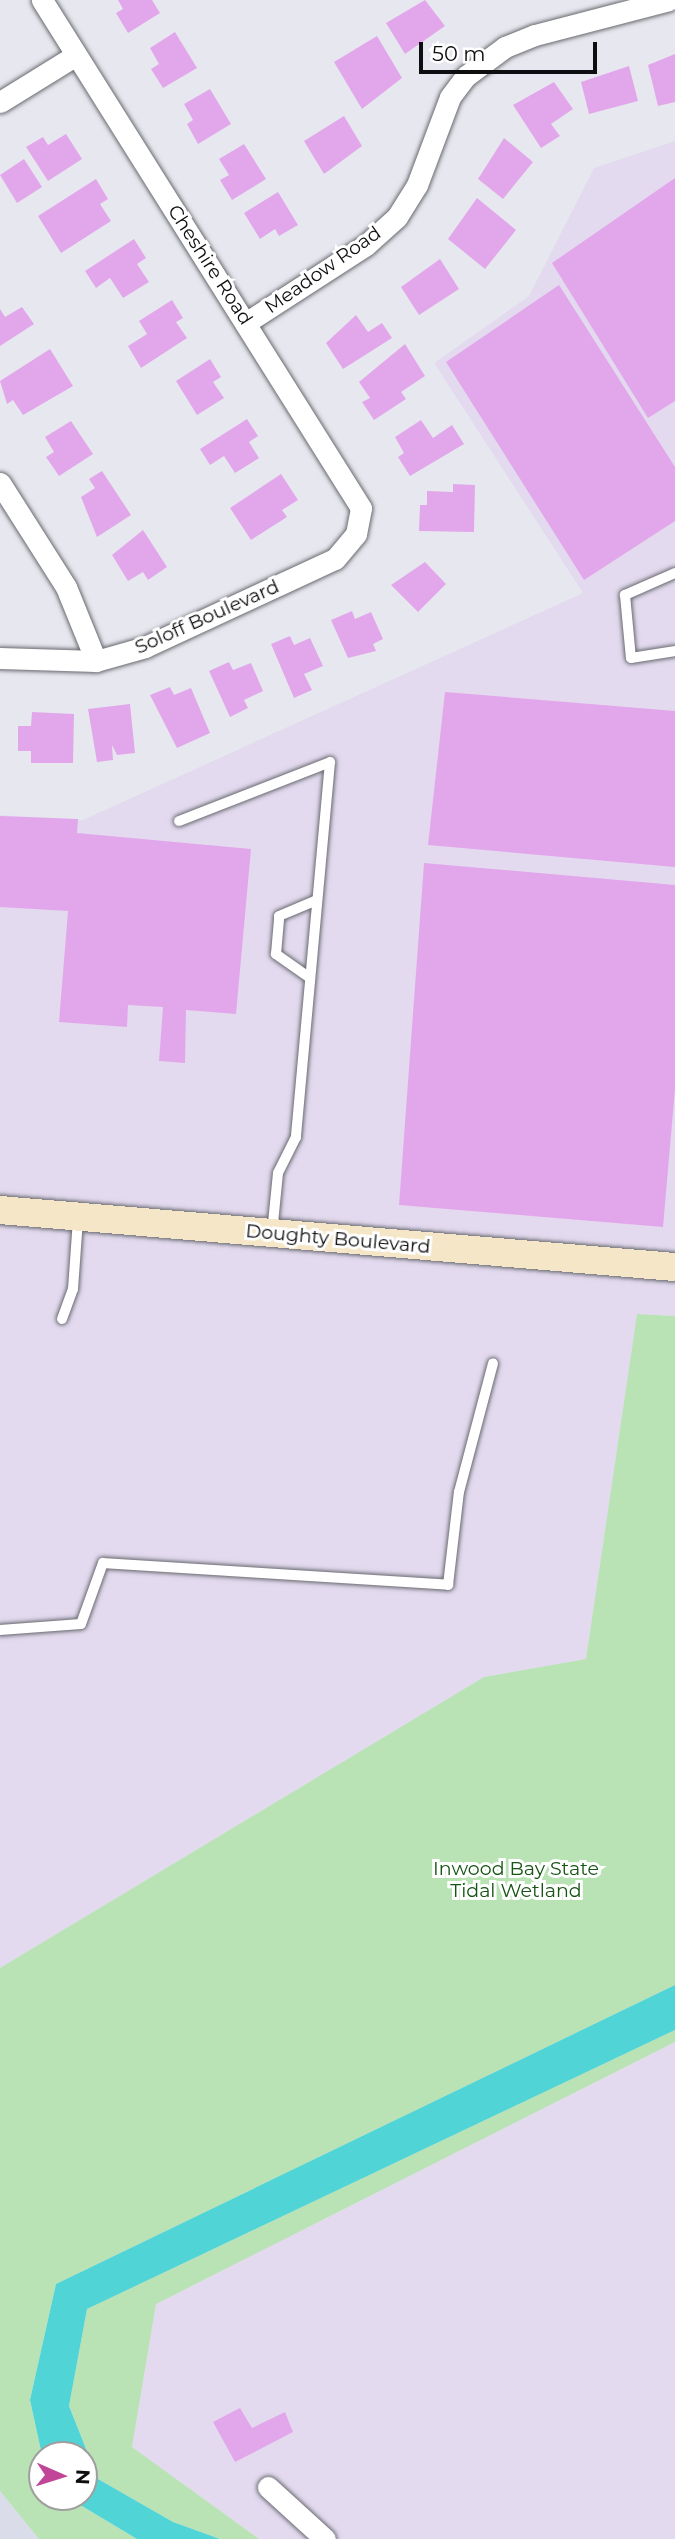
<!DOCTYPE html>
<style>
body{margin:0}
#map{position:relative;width:675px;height:2539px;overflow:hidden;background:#e7e8ef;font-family:Montserrat,sans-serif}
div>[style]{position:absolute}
.built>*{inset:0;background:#dbdcea}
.industrial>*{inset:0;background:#e3daef}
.green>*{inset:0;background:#b9e3b5}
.water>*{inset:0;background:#51d4d6}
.building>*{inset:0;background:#e2a7eb}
.roads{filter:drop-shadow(0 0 2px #696a70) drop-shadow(0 0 2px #696a70)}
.service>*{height:10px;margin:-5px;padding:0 5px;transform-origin:5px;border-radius:5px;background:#fff}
.minor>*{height:21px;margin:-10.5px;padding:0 10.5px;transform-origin:10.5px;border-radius:10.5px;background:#fff}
.secondary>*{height:28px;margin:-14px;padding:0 14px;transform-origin:14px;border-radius:14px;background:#f4e6c6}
span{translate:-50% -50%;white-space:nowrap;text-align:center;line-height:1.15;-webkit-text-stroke:6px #fff;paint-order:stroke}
.street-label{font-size:19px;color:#0e0e10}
.park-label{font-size:19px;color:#165414}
.north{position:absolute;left:28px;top:2441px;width:70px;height:70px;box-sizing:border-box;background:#fff;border:2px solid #9f9f9f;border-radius:50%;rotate:93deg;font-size:19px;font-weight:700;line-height:28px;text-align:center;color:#0e0e10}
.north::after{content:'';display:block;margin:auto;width:24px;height:32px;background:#c14698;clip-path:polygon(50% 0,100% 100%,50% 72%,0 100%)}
.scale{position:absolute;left:419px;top:42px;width:178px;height:32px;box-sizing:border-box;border:4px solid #0e0e10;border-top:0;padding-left:9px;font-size:21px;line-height:24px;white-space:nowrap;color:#0e0e10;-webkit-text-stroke:5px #fff;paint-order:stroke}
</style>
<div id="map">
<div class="built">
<i style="clip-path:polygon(0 2491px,39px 2539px,0 2539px)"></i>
</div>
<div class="industrial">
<i style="clip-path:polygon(675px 141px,675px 1316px,637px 1314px,586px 1659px,484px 1677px,0 1968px,0 815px,83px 820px,583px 593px,434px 363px,529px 296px,594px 168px)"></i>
<i style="clip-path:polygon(675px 2042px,675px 2539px,259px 2539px,132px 2447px,156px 2304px)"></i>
</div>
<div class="green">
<i style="clip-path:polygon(637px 1314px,675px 1316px,675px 1985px,56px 2284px,30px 2400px,42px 2455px,42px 2497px,67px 2497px,137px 2539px,39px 2539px,0 2491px,0 1968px,484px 1677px,586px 1659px)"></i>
<i style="clip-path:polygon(675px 2030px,675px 2042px,156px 2304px,132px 2447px,259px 2539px,220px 2539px,173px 2522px,98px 2479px,69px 2406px,87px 2309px)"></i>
</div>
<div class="water">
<i style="clip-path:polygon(675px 1985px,675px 2030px,87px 2309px,69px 2406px,98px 2479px,173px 2522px,220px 2539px,137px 2539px,67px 2497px,84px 2497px,84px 2455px,42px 2455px,30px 2400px,56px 2284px)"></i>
</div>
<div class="building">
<i style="clip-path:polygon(118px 0,152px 0,160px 13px,128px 33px,116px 13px,123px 9px)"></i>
<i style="clip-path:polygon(425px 0,445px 26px,405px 54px,386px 23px)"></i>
<i style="clip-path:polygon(175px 32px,197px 68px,163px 88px,151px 69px,159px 64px,150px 48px)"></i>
<i style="clip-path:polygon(377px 36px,402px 78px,362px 109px,334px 62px)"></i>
<i style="clip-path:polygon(675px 54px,675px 102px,658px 106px,648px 65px)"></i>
<i style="clip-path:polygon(629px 66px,638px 101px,589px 114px,581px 82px)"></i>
<i style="clip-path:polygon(554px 82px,573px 109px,551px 124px,560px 136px,541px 148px,513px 105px)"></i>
<i style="clip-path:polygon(210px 89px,231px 124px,198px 144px,187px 124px,193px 120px,184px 104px)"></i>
<i style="clip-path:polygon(344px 116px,362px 146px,324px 174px,304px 141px)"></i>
<i style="clip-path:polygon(66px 134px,82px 159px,48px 181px,26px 147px,43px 137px,48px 145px)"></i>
<i style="clip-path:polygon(504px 138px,533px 162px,503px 199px,478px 179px)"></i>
<i style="clip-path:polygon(244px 144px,266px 179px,232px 200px,220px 180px,229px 175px,219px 159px)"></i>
<i style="clip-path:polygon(24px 159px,42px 187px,17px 203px,0 175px)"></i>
<i style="clip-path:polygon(675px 178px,675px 401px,648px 418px,552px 263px)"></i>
<i style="clip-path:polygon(96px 179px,108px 199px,100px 204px,111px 221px,61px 253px,38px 216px)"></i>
<i style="clip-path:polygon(278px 192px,298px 225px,279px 236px,275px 229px,260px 239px,244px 213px)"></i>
<i style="clip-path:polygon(477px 198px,516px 230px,485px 269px,448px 239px)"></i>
<i style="clip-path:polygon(134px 239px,146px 258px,137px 264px,149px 282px,123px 298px,110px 278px,96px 288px,85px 271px)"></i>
<i style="clip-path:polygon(440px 259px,459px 289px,419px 315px,401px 287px)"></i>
<i style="clip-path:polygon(559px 285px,675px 467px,675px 521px,584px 580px,446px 362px)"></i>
<i style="clip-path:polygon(172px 300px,183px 318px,176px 322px,187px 338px,141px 368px,128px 346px,147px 334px,139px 321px)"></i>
<i style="clip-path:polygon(22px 307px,34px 324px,0 346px,0 309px,5px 317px)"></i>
<i style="clip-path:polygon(356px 315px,368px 332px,382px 323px,392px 338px,343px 369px,326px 343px)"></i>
<i style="clip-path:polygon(405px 344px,425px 376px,401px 392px,406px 399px,374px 420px,362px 402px,370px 398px,359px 382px)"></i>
<i style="clip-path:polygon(50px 349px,73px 386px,23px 415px,13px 400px,7px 404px,0 381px)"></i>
<i style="clip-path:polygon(210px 359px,221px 377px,213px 382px,224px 398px,197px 415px,176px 381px)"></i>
<i style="clip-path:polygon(247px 419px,258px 436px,249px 442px,259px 458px,235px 473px,224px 456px,210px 465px,200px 449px)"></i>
<i style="clip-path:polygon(421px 420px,433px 438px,452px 425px,464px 444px,410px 476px,398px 457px,404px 453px,395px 437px)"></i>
<i style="clip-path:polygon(71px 421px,93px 454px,59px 476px,46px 457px,54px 452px,45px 437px)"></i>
<i style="clip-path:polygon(102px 471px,131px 515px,97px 537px,81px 497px,95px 488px,89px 479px)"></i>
<i style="clip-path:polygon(281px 474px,298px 500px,282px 510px,287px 517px,251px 540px,230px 508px)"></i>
<i style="clip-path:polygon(453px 484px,475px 485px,474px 532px,419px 531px,420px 505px,427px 505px,427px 491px,453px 492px)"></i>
<i style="clip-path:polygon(143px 530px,167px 567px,148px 580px,143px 572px,128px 581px,112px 555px)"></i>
<i style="clip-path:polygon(425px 562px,446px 584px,418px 612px,391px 585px)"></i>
<i style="clip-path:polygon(352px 611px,355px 619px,371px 612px,383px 639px,373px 644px,376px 651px,348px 658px,331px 620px)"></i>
<i style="clip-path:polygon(290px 636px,294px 645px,310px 638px,323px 666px,304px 674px,312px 690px,294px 698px,271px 644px)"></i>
<i style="clip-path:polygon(229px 662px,233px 670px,251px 663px,263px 691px,244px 700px,248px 708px,230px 717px,209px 671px)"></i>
<i style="clip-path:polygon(170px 687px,174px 695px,191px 688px,210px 733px,177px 748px,150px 695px)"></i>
<i style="clip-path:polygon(445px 692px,675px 711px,675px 867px,428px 845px)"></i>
<i style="clip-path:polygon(130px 704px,135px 753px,117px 755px,112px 745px,113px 760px,97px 762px,88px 709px)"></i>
<i style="clip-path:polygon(32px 712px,74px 714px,73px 763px,31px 763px,31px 751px,18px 751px,18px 726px,31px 726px)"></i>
<i style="clip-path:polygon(0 816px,78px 819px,77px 833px,251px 849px,236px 1014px,186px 1010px,185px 1063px,159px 1061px,163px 1007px,128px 1005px,127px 1027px,59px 1022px,68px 911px,0 907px)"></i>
<i style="clip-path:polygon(424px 863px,675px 885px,675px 1089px,663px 1227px,399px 1205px)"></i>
<i style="clip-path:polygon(240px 2408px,252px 2428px,285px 2412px,293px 2432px,235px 2462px,213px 2422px)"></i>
</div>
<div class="roads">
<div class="service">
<i style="left:675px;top:573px;width:55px;rotate:156.3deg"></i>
<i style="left:625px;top:595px;width:63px;rotate:84.6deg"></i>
<i style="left:631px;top:658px;width:45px;rotate:-9deg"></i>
<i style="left:179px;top:821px;width:162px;rotate:-21.3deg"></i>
<i style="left:330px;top:762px;width:377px;rotate:95.2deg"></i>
<i style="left:296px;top:1137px;width:40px;rotate:116.6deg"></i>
<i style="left:278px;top:1173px;width:60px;rotate:95.7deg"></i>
<i style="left:310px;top:978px;width:42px;rotate:-144.8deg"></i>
<i style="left:276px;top:954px;width:38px;rotate:-85deg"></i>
<i style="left:279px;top:916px;width:41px;rotate:-22.8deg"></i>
<i style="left:62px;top:1319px;width:32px;rotate:-70deg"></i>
<i style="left:73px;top:1289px;width:70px;rotate:-85.9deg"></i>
<i style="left:0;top:1630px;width:81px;rotate:-4.2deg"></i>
<i style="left:81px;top:1624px;width:65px;rotate:-70.2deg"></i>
<i style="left:103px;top:1563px;width:346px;rotate:3.6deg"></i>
<i style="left:448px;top:1585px;width:94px;rotate:-83.3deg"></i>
<i style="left:459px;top:1492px;width:133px;rotate:-75.2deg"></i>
</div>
<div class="minor">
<i style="left:0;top:102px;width:89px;rotate:-31.7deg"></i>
<i style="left:247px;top:322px;width:142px;rotate:-32.9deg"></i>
<i style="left:366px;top:245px;width:42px;rotate:-42.1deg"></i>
<i style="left:397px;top:217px;width:38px;rotate:-58deg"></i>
<i style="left:417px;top:185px;width:94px;rotate:-69.4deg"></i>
<i style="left:450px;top:97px;width:26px;rotate:-53deg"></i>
<i style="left:466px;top:76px;width:49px;rotate:-36.6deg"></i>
<i style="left:505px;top:47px;width:32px;rotate:-22deg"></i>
<i style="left:535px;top:35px;width:138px;rotate:-14.6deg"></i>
<i style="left:0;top:483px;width:123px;rotate:57.6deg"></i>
<i style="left:66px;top:587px;width:80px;rotate:67.9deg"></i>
<i style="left:0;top:658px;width:96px;rotate:1.8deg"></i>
<i style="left:96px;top:661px;width:51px;rotate:-15.9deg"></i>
<i style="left:145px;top:647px;width:209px;rotate:-24.9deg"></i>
<i style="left:335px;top:559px;width:33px;rotate:-50deg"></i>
<i style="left:356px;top:534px;width:26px;rotate:-79deg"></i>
<i style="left:361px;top:508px;width:600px;rotate:-122.13deg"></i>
<i style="left:268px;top:2487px;width:77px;rotate:42.4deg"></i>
</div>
<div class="secondary">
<i style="left:0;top:1210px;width:677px;rotate:4.83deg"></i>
</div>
</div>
<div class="street-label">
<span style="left:210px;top:265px;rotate:57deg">Cheshire Road</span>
<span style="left:323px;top:270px;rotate:-35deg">Meadow Road</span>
<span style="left:207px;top:617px;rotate:-24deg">Soloff Boulevard</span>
<span style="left:338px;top:1239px;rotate:5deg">Doughty Boulevard</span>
</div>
<div class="park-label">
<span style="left:516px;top:1880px">Inwood Bay State<br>Tidal Wetland</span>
</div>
<div class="north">N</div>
<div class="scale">50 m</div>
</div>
